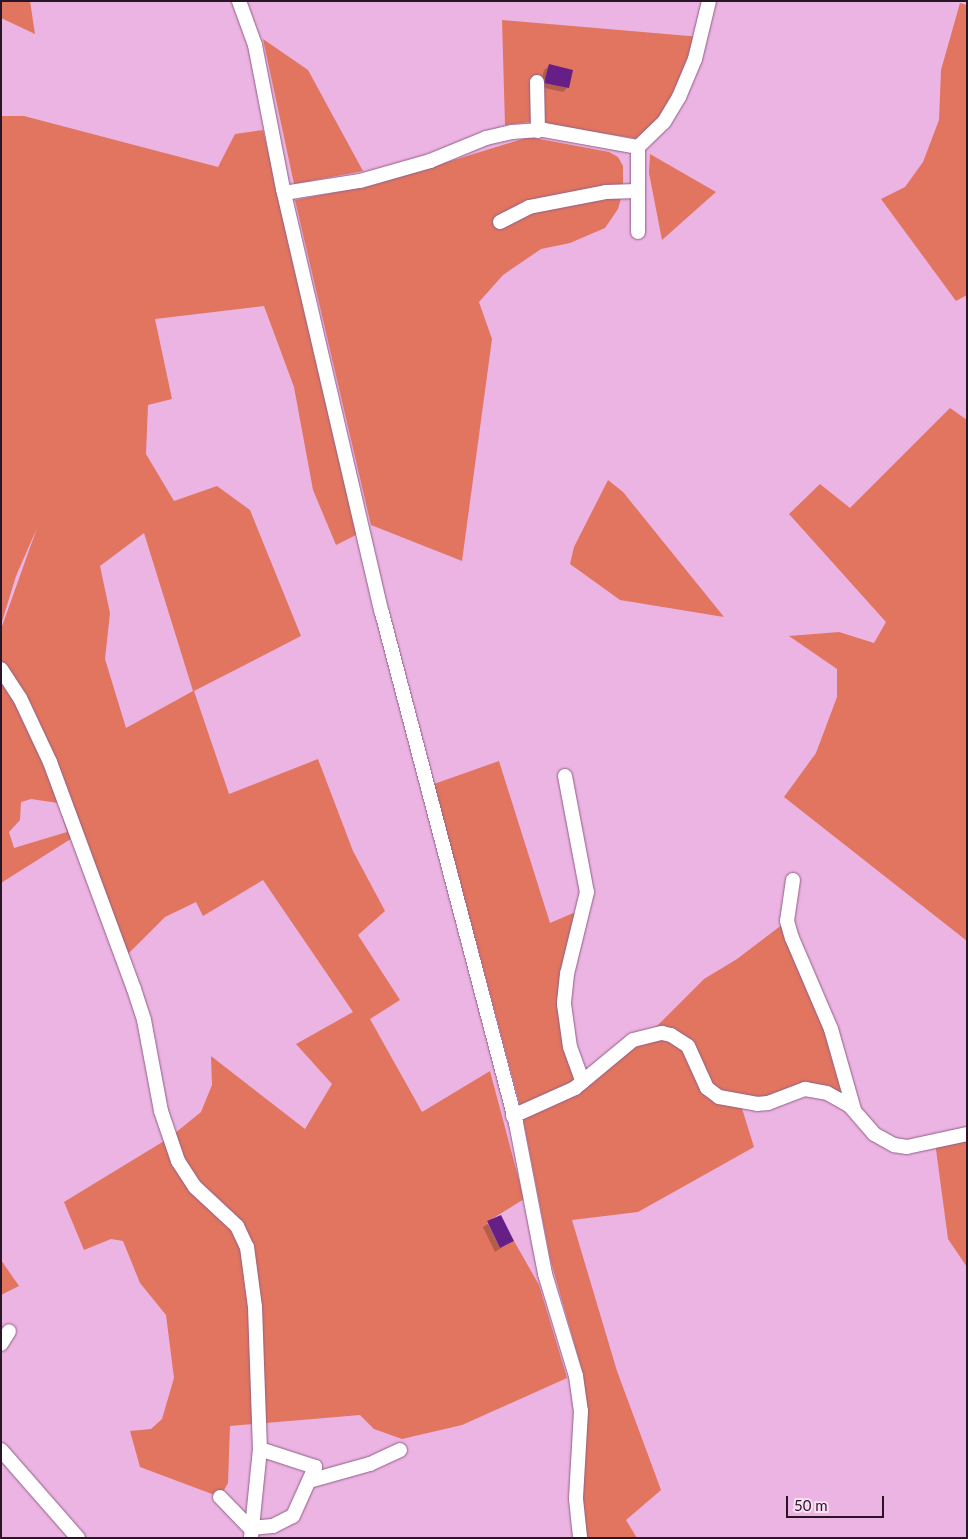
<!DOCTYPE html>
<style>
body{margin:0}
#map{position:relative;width:968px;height:1539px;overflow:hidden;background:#ecb4e2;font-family:Lato,sans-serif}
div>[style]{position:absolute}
.green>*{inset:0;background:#e1755f}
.shadow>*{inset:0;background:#0003}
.building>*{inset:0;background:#671f88}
.roads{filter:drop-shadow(0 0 1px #915f88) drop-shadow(0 0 1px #915f88)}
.minor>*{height:14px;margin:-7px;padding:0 7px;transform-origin:7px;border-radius:7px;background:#fff}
span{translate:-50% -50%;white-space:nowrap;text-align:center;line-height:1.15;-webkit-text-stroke:5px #fcdff6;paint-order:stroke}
.frame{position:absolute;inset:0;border:2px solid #291526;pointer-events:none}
.scale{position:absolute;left:786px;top:1496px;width:98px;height:22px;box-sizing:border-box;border:2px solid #291526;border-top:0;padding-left:6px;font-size:15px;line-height:18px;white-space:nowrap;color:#291526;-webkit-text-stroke:4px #fcdff6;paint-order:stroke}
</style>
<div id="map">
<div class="green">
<i style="clip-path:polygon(1px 1px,30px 1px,35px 34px,1px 18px)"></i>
<i style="clip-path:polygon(960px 3px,967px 5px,967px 295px,956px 301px,881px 199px,905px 187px,923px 162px,939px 120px,941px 70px)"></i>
<i style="clip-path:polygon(502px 20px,701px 37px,679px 97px,645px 140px,530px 122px,505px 125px)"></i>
<i style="clip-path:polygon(263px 39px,308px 70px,363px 171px,294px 184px)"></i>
<i style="clip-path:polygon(evenodd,1px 116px,24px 116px,218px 167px,235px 134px,263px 130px,358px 534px,336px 545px,313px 490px,294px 387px,264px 306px,155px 319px,172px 399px,148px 405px,146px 454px,174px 501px,217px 486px,250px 510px,301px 636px,194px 691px,229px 794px,318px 759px,353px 851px,385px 911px,358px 935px,400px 1000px,370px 1019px,422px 1112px,490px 1071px,524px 1199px,487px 1222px,500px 1248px,514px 1241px,539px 1285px,567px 1378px,462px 1425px,402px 1439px,374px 1429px,360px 1415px,230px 1426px,228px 1483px,220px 1497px,140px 1467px,130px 1431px,151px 1429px,162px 1419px,174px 1378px,166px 1315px,140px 1283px,123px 1241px,111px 1239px,84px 1250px,64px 1202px,169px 1138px,201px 1112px,212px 1085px,211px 1056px,305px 1129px,332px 1084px,296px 1044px,353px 1012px,263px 880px,203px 916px,196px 902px,165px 917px,123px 959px,77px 835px,1px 883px,1px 629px,37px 528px,16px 576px,1px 625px,1px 116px,144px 533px,193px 691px,126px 728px,105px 659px,110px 613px,100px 566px,144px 533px,1px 116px,31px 799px,58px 803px,67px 832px,14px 848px,9px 832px,20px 820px,21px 802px,31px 799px)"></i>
<i style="clip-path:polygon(529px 137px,609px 152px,618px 157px,623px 166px,623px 191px,618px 209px,605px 228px,570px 243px,541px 249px,503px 275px,479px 302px,492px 339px,462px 561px,371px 525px,295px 200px,373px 185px)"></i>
<i style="clip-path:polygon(650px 154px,716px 192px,662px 240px,649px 173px)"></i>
<i style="clip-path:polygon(950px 408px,967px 420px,967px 941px,784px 797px,816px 753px,837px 697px,837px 669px,789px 636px,839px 632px,874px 643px,886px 622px,789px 514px,820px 484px,850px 508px)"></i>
<i style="clip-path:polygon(608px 480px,623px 492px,724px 617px,620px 600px,570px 564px,574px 547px)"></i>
<i style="clip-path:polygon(499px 761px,550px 923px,585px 908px,564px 1004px,583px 1082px,650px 1033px,704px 979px,737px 959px,787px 921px,855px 1112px,827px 1093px,740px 1102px,754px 1147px,638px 1212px,572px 1220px,617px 1371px,661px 1490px,626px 1520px,637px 1538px,587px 1538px,582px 1489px,587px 1406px,582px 1370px,551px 1262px,522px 1113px,434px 784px)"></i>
<i style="clip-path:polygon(967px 1134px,967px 1267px,948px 1239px,935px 1142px)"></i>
<i style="clip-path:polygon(1px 1260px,19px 1286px,1px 1295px)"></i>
</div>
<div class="shadow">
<i style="clip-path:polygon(549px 66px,568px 87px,563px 92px,540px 87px,544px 70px)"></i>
<i style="clip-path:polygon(500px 1216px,512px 1241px,495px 1252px,483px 1227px)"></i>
</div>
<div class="building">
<i style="clip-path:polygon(549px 64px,573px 70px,569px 88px,544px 83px)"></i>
<i style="clip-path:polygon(501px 1215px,514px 1241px,500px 1248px,487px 1221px)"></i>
</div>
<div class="roads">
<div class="minor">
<i style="left:239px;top:1px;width:47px;rotate:70deg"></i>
<i style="left:255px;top:45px;width:147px;rotate:79deg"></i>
<i style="left:283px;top:189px;width:435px;rotate:76.9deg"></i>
<i style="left:382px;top:613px;width:527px;rotate:75.28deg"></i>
<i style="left:516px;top:1123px;width:154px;rotate:79.1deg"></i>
<i style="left:545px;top:1274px;width:107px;rotate:73.1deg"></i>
<i style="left:576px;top:1376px;width:35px;rotate:82deg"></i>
<i style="left:581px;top:1411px;width:88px;rotate:93.3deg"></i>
<i style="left:576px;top:1499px;width:39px;rotate:84deg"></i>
<i style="left:537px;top:82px;width:49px;rotate:88.8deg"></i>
<i style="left:284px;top:193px;width:77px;rotate:-9deg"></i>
<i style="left:360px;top:181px;width:73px;rotate:-15.9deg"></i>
<i style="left:430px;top:161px;width:61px;rotate:-22.3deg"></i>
<i style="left:486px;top:138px;width:27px;rotate:-13deg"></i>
<i style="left:512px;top:132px;width:32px;rotate:-4deg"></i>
<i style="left:544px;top:130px;width:96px;rotate:10.3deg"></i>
<i style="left:500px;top:222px;width:33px;rotate:-27deg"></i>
<i style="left:529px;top:207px;width:78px;rotate:-11deg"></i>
<i style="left:606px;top:192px;width:31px;rotate:-2deg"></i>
<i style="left:638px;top:232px;width:85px;rotate:-90deg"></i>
<i style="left:638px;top:147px;width:36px;rotate:-44deg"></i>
<i style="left:664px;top:122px;width:29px;rotate:-59deg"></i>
<i style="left:679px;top:97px;width:41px;rotate:-67.2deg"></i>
<i style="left:695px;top:59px;width:60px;rotate:-76.4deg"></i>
<i style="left:1px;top:669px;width:35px;rotate:57deg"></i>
<i style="left:20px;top:698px;width:71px;rotate:64.9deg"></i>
<i style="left:50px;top:762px;width:242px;rotate:69.7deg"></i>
<i style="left:134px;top:989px;width:33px;rotate:72deg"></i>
<i style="left:144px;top:1020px;width:93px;rotate:79.4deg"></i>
<i style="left:161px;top:1111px;width:53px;rotate:71.2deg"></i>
<i style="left:178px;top:1161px;width:31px;rotate:57deg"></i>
<i style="left:195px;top:1187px;width:57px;rotate:42.9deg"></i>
<i style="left:237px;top:1226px;width:23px;rotate:65deg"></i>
<i style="left:247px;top:1247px;width:61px;rotate:82.4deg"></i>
<i style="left:255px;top:1307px;width:142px;rotate:88deg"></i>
<i style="left:260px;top:1449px;width:89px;rotate:95.8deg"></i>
<i style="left:565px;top:776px;width:118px;rotate:79.3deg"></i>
<i style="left:587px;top:892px;width:84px;rotate:103.7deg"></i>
<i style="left:567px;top:974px;width:30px;rotate:96deg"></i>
<i style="left:564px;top:1004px;width:43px;rotate:82.1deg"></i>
<i style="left:570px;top:1047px;width:37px;rotate:70deg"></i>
<i style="left:793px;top:880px;width:41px;rotate:98.3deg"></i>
<i style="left:787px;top:921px;width:18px;rotate:74deg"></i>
<i style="left:792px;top:938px;width:99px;rotate:66.8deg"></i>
<i style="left:831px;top:1029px;width:84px;rotate:74.1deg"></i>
<i style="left:513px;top:1116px;width:68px;rotate:-24.3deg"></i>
<i style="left:575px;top:1088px;width:75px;rotate:-39.6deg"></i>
<i style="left:633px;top:1040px;width:30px;rotate:-14deg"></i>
<i style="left:662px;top:1033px;width:9px;rotate:13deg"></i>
<i style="left:671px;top:1035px;width:20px;rotate:33deg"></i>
<i style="left:688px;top:1046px;width:46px;rotate:65.7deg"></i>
<i style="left:707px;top:1088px;width:15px;rotate:37deg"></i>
<i style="left:719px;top:1097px;width:39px;rotate:10deg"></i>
<i style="left:757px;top:1104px;width:11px;rotate:-5deg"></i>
<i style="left:768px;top:1103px;width:40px;rotate:-21deg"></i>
<i style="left:805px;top:1089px;width:22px;rotate:10deg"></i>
<i style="left:827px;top:1093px;width:25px;rotate:29deg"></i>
<i style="left:849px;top:1105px;width:38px;rotate:49deg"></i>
<i style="left:874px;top:1134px;width:23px;rotate:29deg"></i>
<i style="left:894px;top:1145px;width:13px;rotate:9deg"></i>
<i style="left:907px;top:1147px;width:61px;rotate:-12.2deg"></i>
<i style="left:1px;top:1344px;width:15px;rotate:-58deg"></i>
<i style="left:1px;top:1450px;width:117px;rotate:48.8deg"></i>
<i style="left:309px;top:1481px;width:63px;rotate:-15.6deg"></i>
<i style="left:370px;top:1464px;width:33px;rotate:-25deg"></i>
<i style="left:220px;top:1497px;width:43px;rotate:45.9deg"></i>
<i style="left:250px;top:1528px;width:23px;rotate:-5deg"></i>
<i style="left:273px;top:1526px;width:22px;rotate:-27deg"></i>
<i style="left:293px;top:1516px;width:54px;rotate:-65.8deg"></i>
<i style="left:315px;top:1467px;width:58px;rotate:-161.9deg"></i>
</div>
</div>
<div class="frame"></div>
<div class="scale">50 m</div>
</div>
